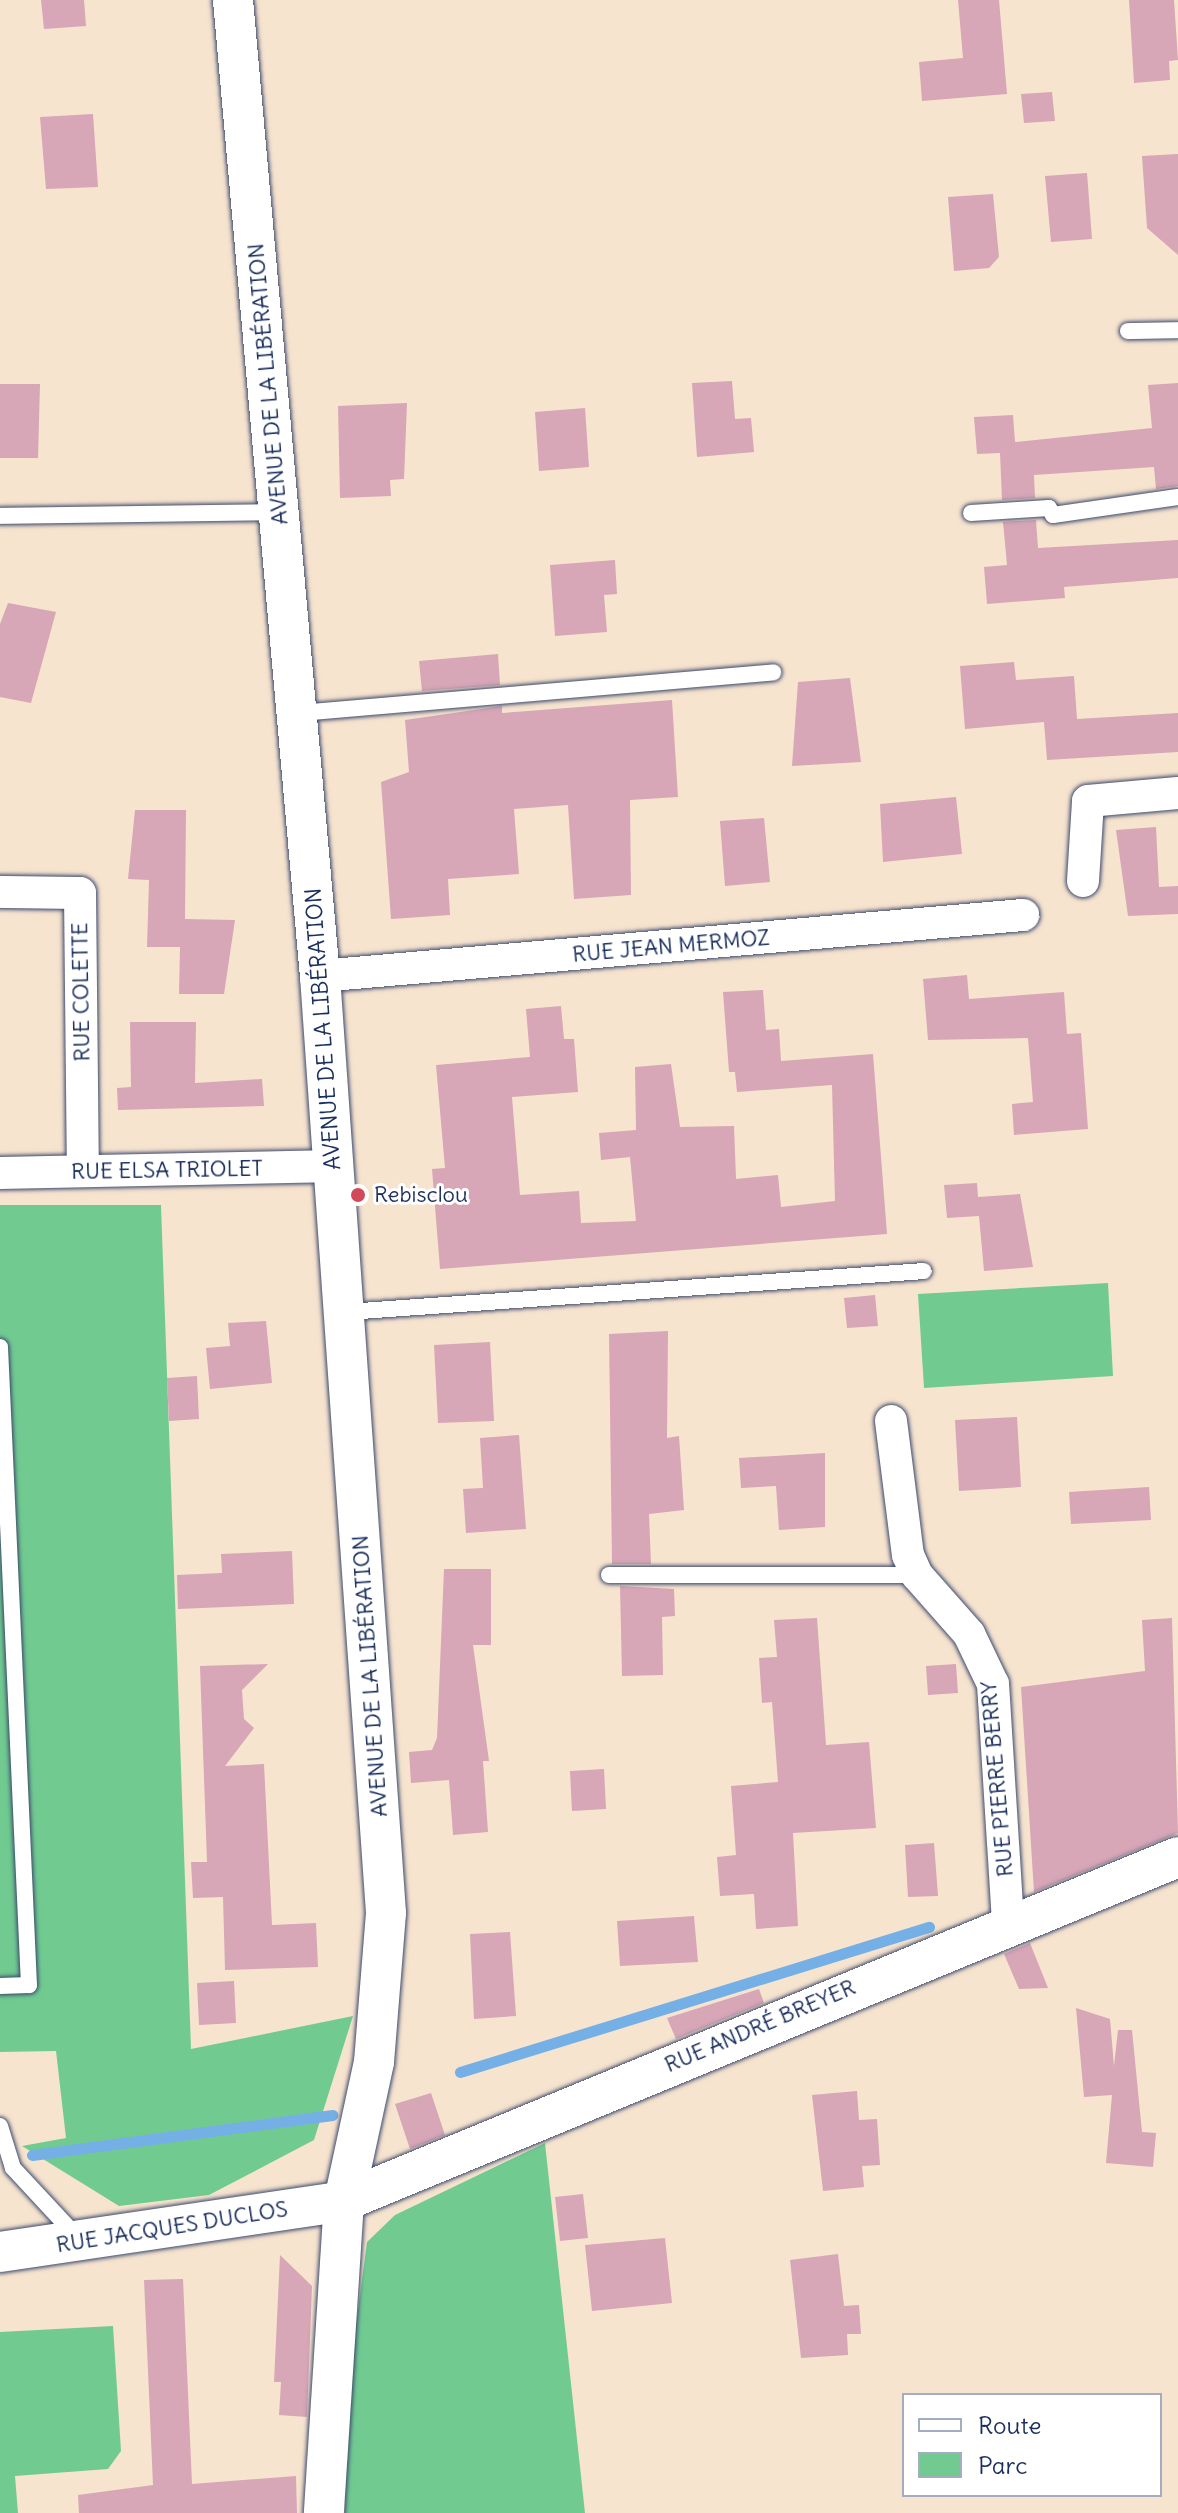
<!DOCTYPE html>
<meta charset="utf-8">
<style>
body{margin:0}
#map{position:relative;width:1178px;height:2513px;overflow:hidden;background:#f7e4cf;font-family:Delius,sans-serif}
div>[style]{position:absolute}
.green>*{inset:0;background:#71cb91}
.stream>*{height:11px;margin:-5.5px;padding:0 5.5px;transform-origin:5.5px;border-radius:5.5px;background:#74b0e6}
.building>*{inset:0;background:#d7a6b7}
.roads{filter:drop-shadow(0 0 2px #3c4a6f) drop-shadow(0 0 2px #3c4a6f)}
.service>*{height:16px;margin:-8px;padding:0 8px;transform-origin:8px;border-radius:8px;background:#fff}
.minor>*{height:32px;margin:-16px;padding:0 16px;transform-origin:16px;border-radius:16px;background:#fff}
.tertiary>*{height:40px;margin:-20px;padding:0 20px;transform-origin:20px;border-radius:20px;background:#fff}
.dots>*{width:22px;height:22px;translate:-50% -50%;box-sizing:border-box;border:4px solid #fff;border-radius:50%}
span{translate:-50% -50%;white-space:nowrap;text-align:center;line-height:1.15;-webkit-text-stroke:6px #fff;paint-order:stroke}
.street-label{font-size:22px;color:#1b2f5e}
.poi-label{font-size:22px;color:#1b2f5e}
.left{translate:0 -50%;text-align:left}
.legend{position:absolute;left:902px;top:2393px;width:260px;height:104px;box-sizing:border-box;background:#fff;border:2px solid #a4acbf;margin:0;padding:10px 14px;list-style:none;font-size:24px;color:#1b2f5e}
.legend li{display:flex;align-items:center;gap:16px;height:40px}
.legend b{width:40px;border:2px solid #a4acbf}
</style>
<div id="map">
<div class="green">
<i style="clip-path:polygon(0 1205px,161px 1205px,191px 2049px,353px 2016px,314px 2140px,209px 2195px,119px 2206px,22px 2146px,66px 2138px,56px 2051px,0 2052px)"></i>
<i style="clip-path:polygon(1108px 1283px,1113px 1376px,924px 1388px,918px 1294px)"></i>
<i style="clip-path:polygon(545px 2143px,585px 2513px,345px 2513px,346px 2402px,367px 2242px,395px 2215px)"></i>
<i style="clip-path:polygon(113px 2326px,121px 2451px,108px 2469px,15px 2476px,18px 2513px,0 2513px,0 2332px)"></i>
</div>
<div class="stream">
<i style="left:460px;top:2072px;width:491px;rotate:-17.2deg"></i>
<i style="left:32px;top:2155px;width:303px;rotate:-7.6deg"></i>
</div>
<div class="building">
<i style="clip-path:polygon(41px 0,84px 0,86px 26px,44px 29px)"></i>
<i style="clip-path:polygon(958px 0,999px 0,1007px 94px,922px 101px,919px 62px,963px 58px)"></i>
<i style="clip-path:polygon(1129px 0,1174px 0,1178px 60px,1169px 61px,1170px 80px,1134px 83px)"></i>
<i style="clip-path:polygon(1052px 92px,1055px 121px,1024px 123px,1021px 94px)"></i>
<i style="clip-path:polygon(93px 114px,98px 187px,46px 189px,40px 117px)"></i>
<i style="clip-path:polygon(1178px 154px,1178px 255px,1147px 228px,1142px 156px)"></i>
<i style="clip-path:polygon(1087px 173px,1092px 239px,1051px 242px,1045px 176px)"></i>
<i style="clip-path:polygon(993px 194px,999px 257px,989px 268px,954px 271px,948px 197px)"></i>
<i style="clip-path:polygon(732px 381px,735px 419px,751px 418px,754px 452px,697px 457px,692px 383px)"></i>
<i style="clip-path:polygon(1178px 383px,1178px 486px,1156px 489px,1154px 467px,1034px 475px,1035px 498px,1002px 500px,1000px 453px,977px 454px,974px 417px,1013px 415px,1015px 442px,1152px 428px,1148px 385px)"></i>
<i style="clip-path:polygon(0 384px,40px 384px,38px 458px,0 458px)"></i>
<i style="clip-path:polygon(407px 403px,404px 479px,390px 480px,391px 496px,340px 498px,338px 406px)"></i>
<i style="clip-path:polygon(585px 408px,589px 467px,539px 471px,535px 412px)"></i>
<i style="clip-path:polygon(1036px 520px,1038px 548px,1178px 540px,1178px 578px,1064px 587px,1065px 598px,987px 604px,984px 567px,1007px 565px,1003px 522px)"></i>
<i style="clip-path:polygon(615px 560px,617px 594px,604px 595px,607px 632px,555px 636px,550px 565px)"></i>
<i style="clip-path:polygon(8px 603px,56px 612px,31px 703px,0 697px,0 624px)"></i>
<i style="clip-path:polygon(498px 654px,500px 685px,422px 691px,419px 661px)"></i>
<i style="clip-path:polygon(1014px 662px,1016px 680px,1074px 676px,1077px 719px,1178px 713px,1178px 752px,1047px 760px,1044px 722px,965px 729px,960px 666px)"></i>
<i style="clip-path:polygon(850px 678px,861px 762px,792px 766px,798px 682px)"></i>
<i style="clip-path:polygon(672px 700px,678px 797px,630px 800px,631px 895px,574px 899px,568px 805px,514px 809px,519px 874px,448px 879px,450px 915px,391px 919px,381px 782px,409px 772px,405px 720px,502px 706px,502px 713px)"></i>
<i style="clip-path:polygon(956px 797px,962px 854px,883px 862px,880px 804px)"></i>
<i style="clip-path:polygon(135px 810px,186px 810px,185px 919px,235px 920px,224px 994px,179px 994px,180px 947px,147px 947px,149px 880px,128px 879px)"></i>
<i style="clip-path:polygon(764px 818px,770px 882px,725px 886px,720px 821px)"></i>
<i style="clip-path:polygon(1156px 827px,1159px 887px,1178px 886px,1178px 914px,1128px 916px,1116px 830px)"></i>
<i style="clip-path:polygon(967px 975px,969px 999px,1064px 992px,1067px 1034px,1081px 1033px,1088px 1129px,1014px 1135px,1012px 1104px,1033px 1102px,1028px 1038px,928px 1040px,923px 979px)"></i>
<i style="clip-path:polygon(763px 990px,766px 1030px,779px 1029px,781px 1061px,873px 1054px,887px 1234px,440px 1269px,432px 1169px,445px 1168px,436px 1065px,530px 1057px,526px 1009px,561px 1006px,564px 1039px,574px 1039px,578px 1092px,512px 1097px,520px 1195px,579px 1191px,581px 1223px,636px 1221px,630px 1157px,601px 1160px,599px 1133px,636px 1130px,635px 1067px,671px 1064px,680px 1127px,734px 1126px,736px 1179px,778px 1175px,781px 1207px,835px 1201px,832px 1085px,737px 1092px,735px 1072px,729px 1072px,723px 992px)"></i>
<i style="clip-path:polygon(130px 1022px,196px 1022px,195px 1083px,262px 1079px,264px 1106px,118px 1110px,117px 1088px,131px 1087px)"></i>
<i style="clip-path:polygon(977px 1183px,978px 1197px,1020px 1194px,1033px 1267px,984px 1271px,979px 1216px,947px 1218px,944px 1185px)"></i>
<i style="clip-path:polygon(875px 1295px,878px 1326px,847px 1328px,844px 1298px)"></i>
<i style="clip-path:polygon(266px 1321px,272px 1383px,210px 1389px,206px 1348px,230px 1346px,228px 1323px)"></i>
<i style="clip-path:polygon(668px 1331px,667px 1438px,679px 1436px,684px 1510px,649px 1514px,651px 1564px,612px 1564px,609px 1334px)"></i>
<i style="clip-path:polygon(490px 1342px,494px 1421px,438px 1423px,434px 1345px)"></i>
<i style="clip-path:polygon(197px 1376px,199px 1419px,169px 1421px,167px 1378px)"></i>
<i style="clip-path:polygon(1017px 1417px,1021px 1487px,959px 1491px,955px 1420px)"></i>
<i style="clip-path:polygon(519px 1435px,526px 1529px,466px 1533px,463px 1489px,483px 1488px,480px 1438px)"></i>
<i style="clip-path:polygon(825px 1453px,825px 1527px,779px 1530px,776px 1486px,741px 1488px,739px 1458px)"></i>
<i style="clip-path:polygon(1149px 1487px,1151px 1520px,1071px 1524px,1069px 1492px)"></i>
<i style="clip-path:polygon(292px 1551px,294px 1604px,178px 1609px,177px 1575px,222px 1573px,221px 1554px)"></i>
<i style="clip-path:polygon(444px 1569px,491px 1569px,491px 1645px,473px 1645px,489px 1761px,483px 1761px,488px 1832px,453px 1835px,449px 1780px,411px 1783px,409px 1752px,432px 1750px,437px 1738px)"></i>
<i style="clip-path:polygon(620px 1586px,674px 1589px,675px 1616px,662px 1617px,663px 1675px,622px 1676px)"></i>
<i style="clip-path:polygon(817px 1618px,826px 1745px,869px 1742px,876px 1828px,793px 1833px,798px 1926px,756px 1929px,754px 1894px,720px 1896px,717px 1857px,736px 1855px,731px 1786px,778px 1782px,772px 1702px,762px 1703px,759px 1658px,777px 1657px,774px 1620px)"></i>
<i style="clip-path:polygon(1172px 1618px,1178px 1833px,1034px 1892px,1021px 1687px,1145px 1671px,1142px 1620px)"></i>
<i style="clip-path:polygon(268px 1664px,242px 1690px,244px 1719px,254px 1728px,225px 1766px,264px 1764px,272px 1925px,316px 1923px,318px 1967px,225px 1970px,223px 1897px,193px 1898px,191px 1862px,207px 1862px,200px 1666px)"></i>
<i style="clip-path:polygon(956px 1664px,958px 1693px,928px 1695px,926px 1666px)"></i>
<i style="clip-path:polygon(604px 1769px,606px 1809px,572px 1811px,570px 1771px)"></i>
<i style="clip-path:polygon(934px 1843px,938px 1896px,908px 1897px,905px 1845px)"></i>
<i style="clip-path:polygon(694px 1916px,698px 1962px,620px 1966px,617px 1921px)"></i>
<i style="clip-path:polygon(510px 1932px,516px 2016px,474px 2019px,470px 1934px)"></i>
<i style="clip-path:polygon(1030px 1943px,1048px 1988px,1019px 1989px,1004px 1954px)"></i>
<i style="clip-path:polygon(234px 1981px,236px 2023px,199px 2025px,197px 1983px)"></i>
<i style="clip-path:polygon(759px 1989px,764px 2003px,676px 2039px,667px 2018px)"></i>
<i style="clip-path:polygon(1076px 2008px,1110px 2019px,1114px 2066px,1118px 2030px,1132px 2030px,1142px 2132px,1156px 2133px,1153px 2167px,1106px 2163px,1112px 2095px,1084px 2097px)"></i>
<i style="clip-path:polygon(857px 2091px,859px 2120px,877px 2119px,880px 2165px,862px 2166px,864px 2187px,823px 2191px,812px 2095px)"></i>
<i style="clip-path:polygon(431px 2093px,445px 2135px,410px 2149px,395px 2104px)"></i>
<i style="clip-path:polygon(583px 2194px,588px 2238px,560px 2241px,555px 2197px)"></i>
<i style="clip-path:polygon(665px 2238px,672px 2303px,592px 2311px,585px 2245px)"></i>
<i style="clip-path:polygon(838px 2254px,844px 2306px,859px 2305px,861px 2334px,847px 2334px,848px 2355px,801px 2358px,790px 2260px)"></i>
<i style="clip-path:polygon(280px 2255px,312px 2286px,307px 2417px,279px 2415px,281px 2382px,274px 2382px)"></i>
<i style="clip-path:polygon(183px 2279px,192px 2484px,296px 2476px,297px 2513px,79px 2513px,78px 2495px,153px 2485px,144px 2280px)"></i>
</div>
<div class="roads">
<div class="service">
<i style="left:1128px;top:331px;width:50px;rotate:-1.1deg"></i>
<i style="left:971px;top:513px;width:78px;rotate:-3.7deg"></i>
<i style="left:1049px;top:508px;width:8px;rotate:60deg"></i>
<i style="left:1053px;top:515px;width:126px;rotate:-8.2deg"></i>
<i style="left:0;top:516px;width:278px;rotate:-0.8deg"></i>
<i style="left:299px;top:713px;width:476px;rotate:-4.9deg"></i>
<i style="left:347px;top:1312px;width:578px;rotate:-4.06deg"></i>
<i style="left:0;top:1347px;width:639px;rotate:87.4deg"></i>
<i style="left:29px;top:1985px;width:29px;rotate:178deg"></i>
<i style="left:609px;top:1575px;width:308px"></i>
<i style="left:0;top:2126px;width:44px;rotate:72.8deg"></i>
<i style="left:13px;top:2168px;width:96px;rotate:47.1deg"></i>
</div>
<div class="minor">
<i style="left:1083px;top:881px;width:80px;rotate:-86.4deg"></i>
<i style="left:1088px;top:801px;width:90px;rotate:-5.1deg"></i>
<i style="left:0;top:892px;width:80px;rotate:0.7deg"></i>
<i style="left:80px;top:893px;width:278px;rotate:89.4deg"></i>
<i style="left:320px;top:976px;width:706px;rotate:-4.96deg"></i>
<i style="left:0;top:1173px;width:333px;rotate:-1.2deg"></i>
<i style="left:891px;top:1421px;width:135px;rotate:82.8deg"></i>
<i style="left:908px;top:1555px;width:22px;rotate:66deg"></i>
<i style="left:917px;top:1575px;width:79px;rotate:48.6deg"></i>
<i style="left:969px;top:1634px;width:55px;rotate:64.4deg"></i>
<i style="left:993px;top:1684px;width:241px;rotate:86.4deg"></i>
</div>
<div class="tertiary">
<i style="left:233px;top:0;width:980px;rotate:84.91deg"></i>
<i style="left:320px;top:976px;width:939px;rotate:85.97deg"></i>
<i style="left:386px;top:1913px;width:149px;rotate:94.6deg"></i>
<i style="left:374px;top:2062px;width:142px;rotate:102.2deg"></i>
<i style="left:344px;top:2201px;width:313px;rotate:93.7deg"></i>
<i style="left:0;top:2252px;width:348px;rotate:-8.4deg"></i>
<i style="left:344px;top:2201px;width:902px;rotate:-22.41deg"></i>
</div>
</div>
<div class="dots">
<i style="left:358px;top:1195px;background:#d1495b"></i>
</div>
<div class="street-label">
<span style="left:268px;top:384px;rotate:-95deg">AVENUE DE LA LIBÉRATION</span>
<span style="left:671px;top:946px;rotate:-5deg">RUE JEAN MERMOZ</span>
<span style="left:81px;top:992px;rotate:-91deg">RUE COLETTE</span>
<span style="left:323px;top:1029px;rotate:-94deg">AVENUE DE LA LIBÉRATION</span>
<span style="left:167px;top:1170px;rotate:-1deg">RUE ELSA TRIOLET</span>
<span style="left:370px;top:1676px;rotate:-94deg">AVENUE DE LA LIBÉRATION</span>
<span style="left:997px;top:1779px;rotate:-95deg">RUE PIERRE BERRY</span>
<span style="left:760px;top:2026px;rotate:-23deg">RUE ANDRÉ BREYER</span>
<span style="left:172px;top:2227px;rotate:-9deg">RUE JACQUES DUCLOS</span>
</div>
<div class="poi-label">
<span class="left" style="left:374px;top:1195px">Rebisclou</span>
</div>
<ul class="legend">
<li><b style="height:10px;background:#fff"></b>Route</li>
<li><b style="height:22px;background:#71cb91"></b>Parc</li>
</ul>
</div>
